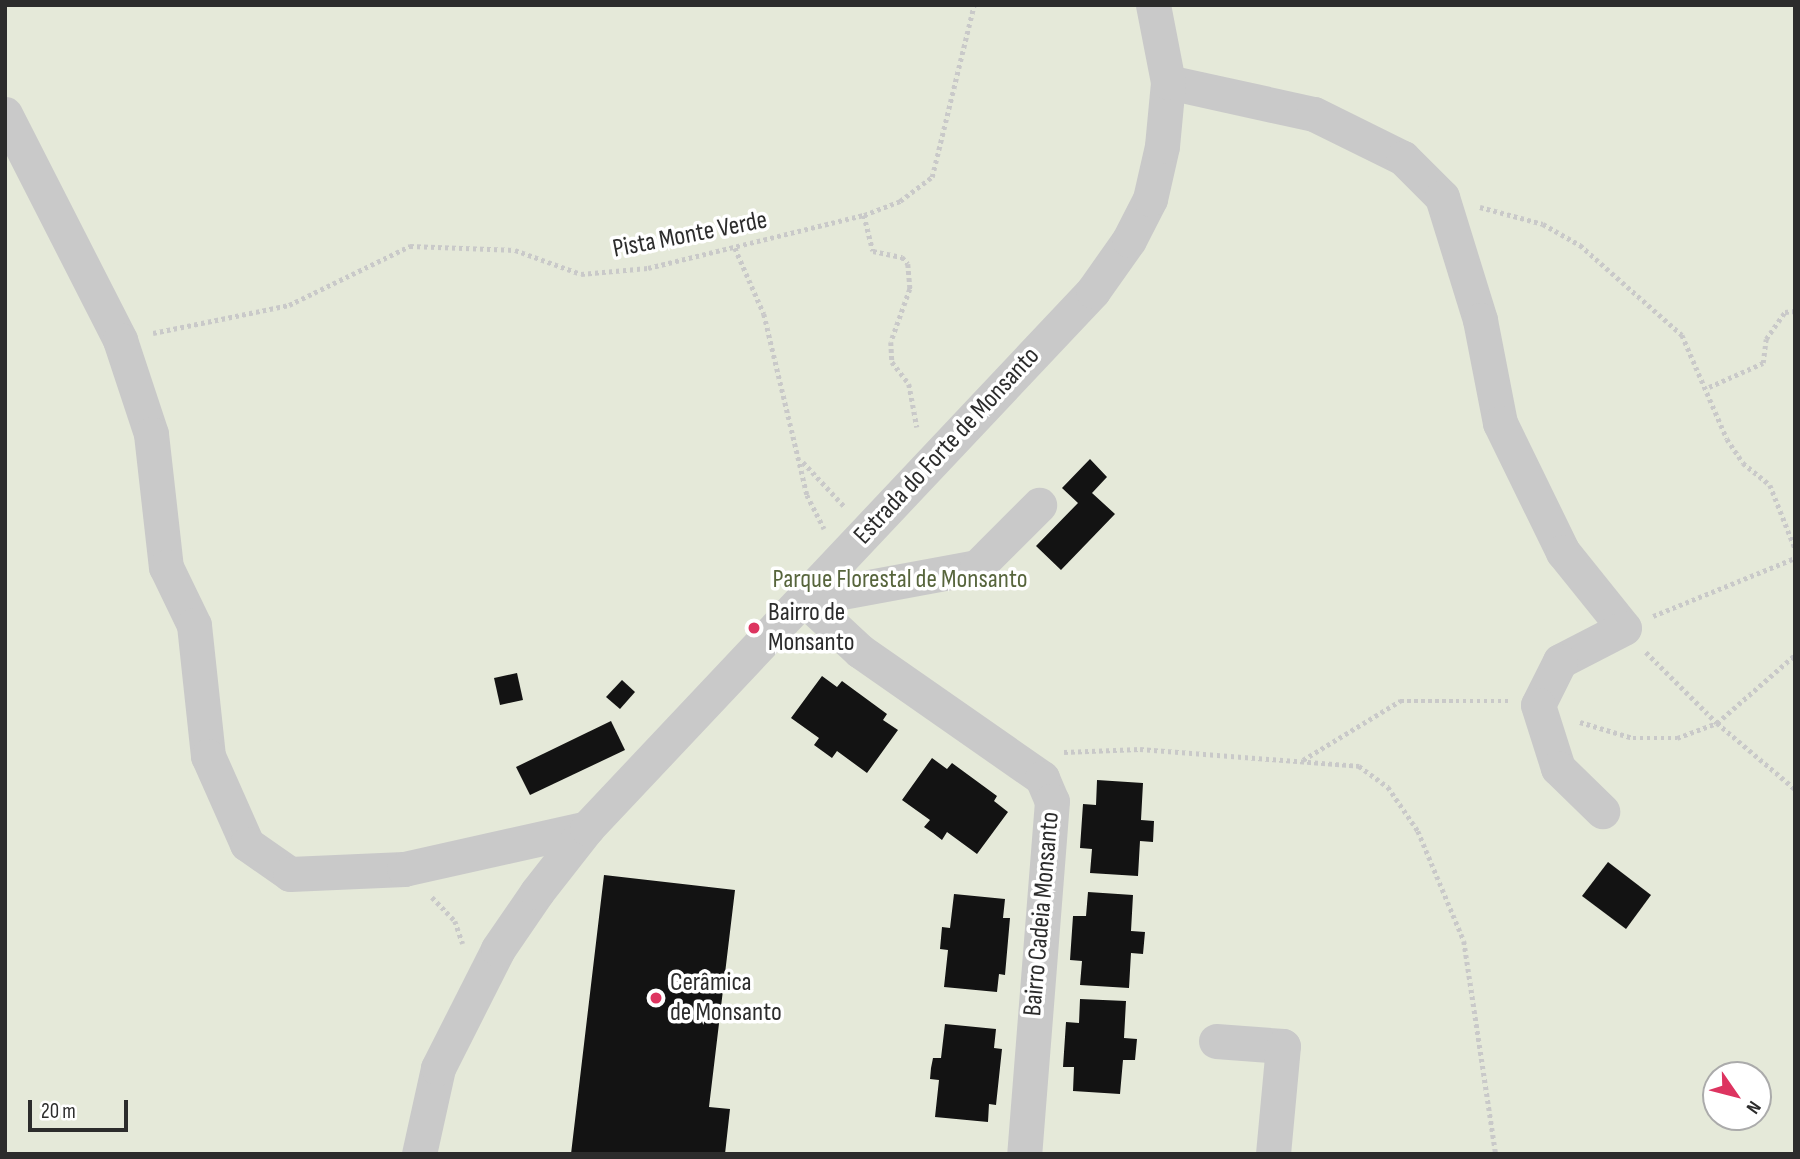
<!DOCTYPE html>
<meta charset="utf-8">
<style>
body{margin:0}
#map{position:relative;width:1800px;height:1159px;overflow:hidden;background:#fff;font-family:"Sofia Sans Condensed",sans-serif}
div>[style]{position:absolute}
.green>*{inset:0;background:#e5e9d9}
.building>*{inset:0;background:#131313}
.path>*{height:4.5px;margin-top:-2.25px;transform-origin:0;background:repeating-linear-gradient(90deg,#c9c9c9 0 3.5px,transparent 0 7px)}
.minor>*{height:35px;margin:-17.5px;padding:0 17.5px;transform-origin:17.5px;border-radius:17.5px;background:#c9c9c9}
.dots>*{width:19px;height:19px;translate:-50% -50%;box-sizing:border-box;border:4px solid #fff;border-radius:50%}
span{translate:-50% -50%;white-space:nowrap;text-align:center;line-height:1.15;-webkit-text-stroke:7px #fff;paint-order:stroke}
.street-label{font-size:26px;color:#2c2c2c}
.park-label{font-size:26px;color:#57653c}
.poi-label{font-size:26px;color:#2c2c2c}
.left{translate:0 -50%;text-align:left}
.frame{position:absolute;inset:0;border:7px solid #2c2c2c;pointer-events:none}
.north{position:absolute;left:1702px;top:1061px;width:70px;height:70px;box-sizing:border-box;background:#fff;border:2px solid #ababab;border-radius:50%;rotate:125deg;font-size:19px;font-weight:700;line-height:28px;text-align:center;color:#2c2c2c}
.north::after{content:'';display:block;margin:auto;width:24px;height:32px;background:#dd3460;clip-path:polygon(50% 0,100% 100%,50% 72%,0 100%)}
.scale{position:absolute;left:28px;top:1100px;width:100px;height:32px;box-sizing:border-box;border:4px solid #2c2c2c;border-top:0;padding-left:9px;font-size:21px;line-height:24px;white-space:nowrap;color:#2c2c2c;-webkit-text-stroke:5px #fff;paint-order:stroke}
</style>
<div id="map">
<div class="green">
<i style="clip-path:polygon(evenodd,5px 5px,1795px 5px,1795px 1154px,5px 1154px,5px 5px,1716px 1075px,1758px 1075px,1758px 1117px,1716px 1117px,1716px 1075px)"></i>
</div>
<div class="building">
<i style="clip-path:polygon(1090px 459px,1107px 477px,1092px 493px,1115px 514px,1061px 570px,1036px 546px,1078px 503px,1062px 488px)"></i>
<i style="clip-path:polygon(517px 673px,523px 700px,500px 705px,494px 678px)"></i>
<i style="clip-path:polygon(822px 676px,837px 687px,842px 681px,887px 714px,883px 720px,898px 730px,867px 773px,837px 751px,832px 758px,814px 745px,819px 738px,791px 718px)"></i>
<i style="clip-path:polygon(622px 680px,635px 692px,620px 709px,606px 697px)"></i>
<i style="clip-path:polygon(611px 721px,625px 750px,530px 795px,516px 767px)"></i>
<i style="clip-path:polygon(932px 758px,947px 769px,952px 763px,997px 796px,994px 801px,1008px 812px,977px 854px,947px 832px,942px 840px,933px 833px,924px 827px,930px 820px,902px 800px)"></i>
<i style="clip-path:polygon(1097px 780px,1143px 783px,1141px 820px,1154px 821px,1153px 842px,1140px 841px,1138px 876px,1090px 873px,1092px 849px,1080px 848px,1083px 804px,1096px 805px)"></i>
<i style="clip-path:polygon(1608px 862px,1651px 895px,1626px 929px,1582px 896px)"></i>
<i style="clip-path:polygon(604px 875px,735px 890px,709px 1107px,730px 1109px,725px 1154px,571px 1154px)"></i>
<i style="clip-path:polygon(1088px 892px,1133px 895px,1131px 931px,1145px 932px,1143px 954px,1131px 953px,1129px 988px,1080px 985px,1082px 961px,1070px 960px,1073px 916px,1086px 916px)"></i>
<i style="clip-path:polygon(954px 894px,1005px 899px,1003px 918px,1010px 918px,1005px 975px,999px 974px,997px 992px,944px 987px,948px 950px,940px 949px,942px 927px,950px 928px)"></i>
<i style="clip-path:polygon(1080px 999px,1126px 1001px,1124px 1038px,1137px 1039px,1135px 1060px,1123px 1060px,1120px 1094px,1073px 1091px,1074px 1067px,1063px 1067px,1066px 1022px,1079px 1023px)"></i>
<i style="clip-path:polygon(945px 1024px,996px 1029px,994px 1048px,1002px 1049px,996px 1105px,989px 1104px,988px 1122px,935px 1117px,939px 1080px,930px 1079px,931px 1068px,933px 1058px,941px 1058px)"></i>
</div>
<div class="path">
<i style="left:1480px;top:207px;width:65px;rotate:15.1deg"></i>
<i style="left:1543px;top:224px;width:43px;rotate:29.6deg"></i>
<i style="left:1580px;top:245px;width:136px;rotate:41.4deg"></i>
<i style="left:1682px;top:335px;width:113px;rotate:66.6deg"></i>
<i style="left:1727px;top:439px;width:29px;rotate:56deg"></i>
<i style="left:1743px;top:463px;width:35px;rotate:39deg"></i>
<i style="left:1770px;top:485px;width:68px;rotate:68.4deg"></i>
<i style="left:864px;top:215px;width:37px;rotate:76deg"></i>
<i style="left:873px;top:251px;width:30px;rotate:12deg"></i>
<i style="left:902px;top:257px;width:9px;rotate:49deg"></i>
<i style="left:908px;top:264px;width:25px;rotate:85deg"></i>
<i style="left:910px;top:289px;width:56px;rotate:109.7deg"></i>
<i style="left:891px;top:342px;width:20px;rotate:87deg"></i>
<i style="left:892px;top:362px;width:28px;rotate:52deg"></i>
<i style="left:909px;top:384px;width:44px;rotate:79.5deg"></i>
<i style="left:735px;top:248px;width:72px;rotate:66.3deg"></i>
<i style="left:764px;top:314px;width:186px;rotate:76.6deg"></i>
<i style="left:807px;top:495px;width:38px;rotate:63deg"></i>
<i style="left:153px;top:333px;width:139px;rotate:-11.6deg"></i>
<i style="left:289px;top:305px;width:135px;rotate:-26deg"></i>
<i style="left:410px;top:246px;width:105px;rotate:2.2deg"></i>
<i style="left:515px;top:250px;width:70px;rotate:20deg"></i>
<i style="left:581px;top:274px;width:67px;rotate:-5.1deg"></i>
<i style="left:648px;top:268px;width:222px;rotate:-13.8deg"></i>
<i style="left:864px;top:215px;width:39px;rotate:-21deg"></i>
<i style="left:900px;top:201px;width:40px;rotate:-37deg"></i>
<i style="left:932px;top:177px;width:177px;rotate:-76.3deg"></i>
<i style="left:1709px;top:387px;width:59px;rotate:-24deg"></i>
<i style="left:1763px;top:363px;width:24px;rotate:-83deg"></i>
<i style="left:1766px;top:339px;width:33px;rotate:-55deg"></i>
<i style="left:1785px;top:312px;width:10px;rotate:-6deg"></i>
<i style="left:803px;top:462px;width:62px;rotate:47deg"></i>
<i style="left:1653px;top:616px;width:153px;rotate:-22.2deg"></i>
<i style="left:1646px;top:652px;width:100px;rotate:45deg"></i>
<i style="left:1717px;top:723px;width:102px;rotate:40.2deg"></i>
<i style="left:1580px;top:722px;width:55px;rotate:16.8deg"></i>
<i style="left:1633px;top:738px;width:44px"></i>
<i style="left:1677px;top:738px;width:43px;rotate:-20.6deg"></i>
<i style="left:1717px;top:723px;width:103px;rotate:-41.1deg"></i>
<i style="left:1064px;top:752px;width:76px;rotate:-2.3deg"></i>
<i style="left:1140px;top:749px;width:220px;rotate:4.4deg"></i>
<i style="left:1359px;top:766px;width:36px;rotate:36deg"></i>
<i style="left:1388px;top:787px;width:53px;rotate:55.7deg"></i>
<i style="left:1418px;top:831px;width:119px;rotate:67.3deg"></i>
<i style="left:1464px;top:941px;width:215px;rotate:81.5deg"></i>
<i style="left:1303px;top:760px;width:114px;rotate:-31.3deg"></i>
<i style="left:1400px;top:701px;width:108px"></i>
<i style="left:432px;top:897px;width:33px;rotate:46deg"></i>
<i style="left:455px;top:921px;width:24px;rotate:71deg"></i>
</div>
<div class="minor">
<i style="left:1168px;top:82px;width:149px;rotate:12.4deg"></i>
<i style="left:1314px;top:114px;width:99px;rotate:26.3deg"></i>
<i style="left:1403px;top:158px;width:55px;rotate:45deg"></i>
<i style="left:1442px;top:197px;width:129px;rotate:72.8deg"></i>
<i style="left:1480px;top:320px;width:105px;rotate:79deg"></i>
<i style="left:1500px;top:423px;width:144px;rotate:64deg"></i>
<i style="left:1563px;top:552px;width:97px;rotate:51.2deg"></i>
<i style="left:1624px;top:628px;width:72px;rotate:152.7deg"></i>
<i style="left:1560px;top:661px;width:49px;rotate:116.6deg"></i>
<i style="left:1538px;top:705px;width:66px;rotate:72.4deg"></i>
<i style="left:1558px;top:768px;width:62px;rotate:44.3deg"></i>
<i style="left:5px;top:114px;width:254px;rotate:63deg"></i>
<i style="left:120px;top:340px;width:99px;rotate:71.7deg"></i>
<i style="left:151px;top:434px;width:134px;rotate:83.6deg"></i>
<i style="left:166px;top:567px;width:64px;rotate:64.2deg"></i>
<i style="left:194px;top:625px;width:132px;rotate:83.9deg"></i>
<i style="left:208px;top:756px;width:96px;rotate:66.1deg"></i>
<i style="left:247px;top:844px;width:52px;rotate:34.9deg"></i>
<i style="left:290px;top:874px;width:114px;rotate:-2.5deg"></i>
<i style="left:404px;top:869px;width:188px;rotate:-12.6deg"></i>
<i style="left:804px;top:599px;width:76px;rotate:42.9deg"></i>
<i style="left:860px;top:651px;width:222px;rotate:34.9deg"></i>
<i style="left:1042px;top:778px;width:25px;rotate:67deg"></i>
<i style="left:1052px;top:801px;width:354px;rotate:94.5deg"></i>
<i style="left:804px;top:599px;width:176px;rotate:-10.5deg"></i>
<i style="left:977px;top:567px;width:88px;rotate:-45deg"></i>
<i style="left:1216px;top:1041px;width:67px;rotate:4.3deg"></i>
<i style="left:1283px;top:1046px;width:108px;rotate:95.3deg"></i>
<i style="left:419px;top:1154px;width:88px;rotate:-77.5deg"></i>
<i style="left:438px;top:1068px;width:133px;rotate:-63.2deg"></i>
<i style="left:498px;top:949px;width:69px;rotate:-55.6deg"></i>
<i style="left:537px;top:892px;width:81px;rotate:-52deg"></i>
<i style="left:587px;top:828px;width:738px;rotate:-46.7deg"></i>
<i style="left:1093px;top:291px;width:62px;rotate:-54.8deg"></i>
<i style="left:1129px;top:240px;width:46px;rotate:-62.9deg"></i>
<i style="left:1150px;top:199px;width:54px;rotate:-77.2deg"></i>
<i style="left:1162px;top:146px;width:64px;rotate:-84.6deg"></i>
<i style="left:1168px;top:82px;width:78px;rotate:-101deg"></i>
</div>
<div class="dots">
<i style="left:754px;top:628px;background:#dd3460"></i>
<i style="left:656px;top:998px;background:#dd3460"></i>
</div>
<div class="street-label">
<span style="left:690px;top:235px;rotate:-11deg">Pista Monte Verde</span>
<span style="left:947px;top:446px;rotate:-47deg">Estrada do Forte de Monsanto</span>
<span style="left:1042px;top:914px;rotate:-85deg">Bairro Cadeia Monsanto</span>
</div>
<div class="park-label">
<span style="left:900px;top:580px">Parque Florestal de Monsanto</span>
</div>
<div class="poi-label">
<span class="left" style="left:768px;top:628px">Bairro de<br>Monsanto</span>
<span class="left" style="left:670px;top:998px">Cerâmica<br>de Monsanto</span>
</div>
<div class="frame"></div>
<div class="north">N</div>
<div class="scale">20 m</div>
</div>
